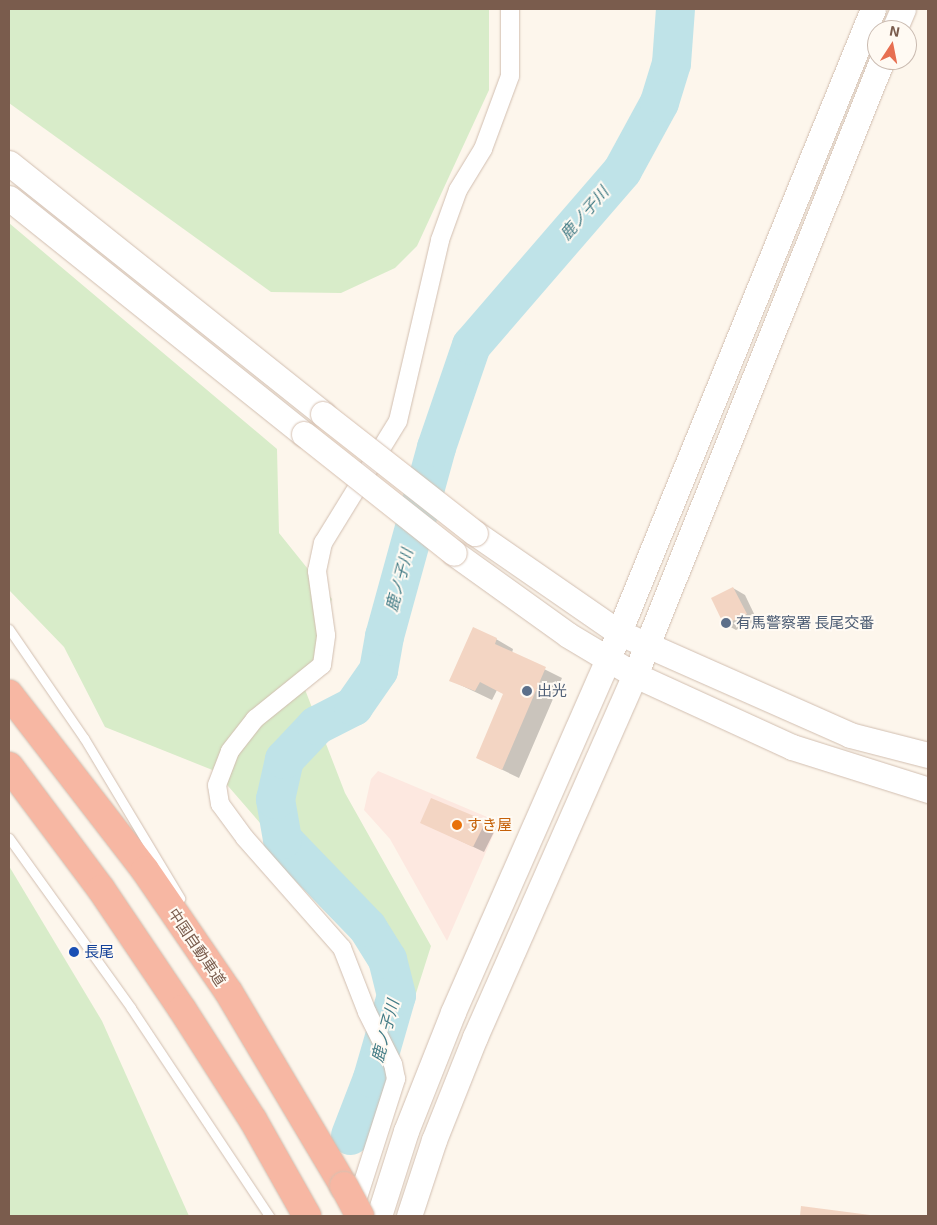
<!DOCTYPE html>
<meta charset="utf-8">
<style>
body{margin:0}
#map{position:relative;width:937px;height:1225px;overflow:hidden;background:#fdf6ec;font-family:"Exo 2","Noto Sans JP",sans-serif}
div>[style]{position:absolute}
.commercial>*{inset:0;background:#fde8e0}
.green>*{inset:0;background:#d8ecc9}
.shadow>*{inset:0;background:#0003}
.river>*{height:39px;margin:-19.5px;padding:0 19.5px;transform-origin:19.5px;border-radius:19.5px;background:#bfe3e8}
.building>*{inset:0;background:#f3d5c3}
.roads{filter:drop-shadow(0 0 1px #d1beb0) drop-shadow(0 0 1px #d1beb0)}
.lane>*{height:9px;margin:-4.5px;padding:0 4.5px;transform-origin:4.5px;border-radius:4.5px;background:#fff}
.street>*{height:18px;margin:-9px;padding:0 9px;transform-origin:9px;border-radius:9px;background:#fff}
.secondary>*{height:25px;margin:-12.5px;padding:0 12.5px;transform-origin:12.5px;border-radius:12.5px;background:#fff}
.highway>*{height:28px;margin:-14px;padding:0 14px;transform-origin:14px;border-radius:14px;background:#f7b7a3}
.bridges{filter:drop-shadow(0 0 1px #d6c0b0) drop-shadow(0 0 1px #d6c0b0)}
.secondary-bridge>*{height:25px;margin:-12.5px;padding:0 12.5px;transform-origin:12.5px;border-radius:12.5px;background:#fff}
.highway-bridge>*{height:28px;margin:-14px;padding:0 14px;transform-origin:14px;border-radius:14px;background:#f7b7a3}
.dots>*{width:14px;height:14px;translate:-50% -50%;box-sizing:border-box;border:2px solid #fffaf3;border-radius:50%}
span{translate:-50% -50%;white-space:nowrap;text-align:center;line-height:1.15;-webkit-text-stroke:4px #fffaf3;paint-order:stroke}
.service-label{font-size:15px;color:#4e5e75}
.left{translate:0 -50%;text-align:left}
.food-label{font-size:15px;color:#c56008}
.street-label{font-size:15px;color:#7a5c4d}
.transit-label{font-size:15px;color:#164399}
.water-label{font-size:16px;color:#437c86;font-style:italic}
.frame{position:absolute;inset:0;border:10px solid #7a5c4d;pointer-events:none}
.north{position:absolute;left:867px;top:20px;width:50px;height:50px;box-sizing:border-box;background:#fffaf3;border:1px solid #cabbb1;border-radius:50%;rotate:11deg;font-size:14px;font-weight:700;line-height:20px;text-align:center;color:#7a5c4d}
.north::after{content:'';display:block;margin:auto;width:18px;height:22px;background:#e76f51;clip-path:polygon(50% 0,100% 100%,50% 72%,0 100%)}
</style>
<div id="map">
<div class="commercial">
<i style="clip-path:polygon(378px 771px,499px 822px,447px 941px,390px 839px,364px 810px,371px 779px)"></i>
</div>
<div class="green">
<i style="clip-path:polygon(9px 9px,489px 9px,489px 90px,417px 246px,395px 268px,341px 293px,271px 292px,9px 103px)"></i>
<i style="clip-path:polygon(9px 223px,277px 449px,279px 533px,332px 599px,312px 664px,299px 674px,345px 793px,431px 946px,404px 1031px,346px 922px,215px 771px,105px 727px,64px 647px,9px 590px)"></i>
<i style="clip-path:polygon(9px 866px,102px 1021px,189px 1216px,9px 1216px)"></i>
</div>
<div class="shadow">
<i style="clip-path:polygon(733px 588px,745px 595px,757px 620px,736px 630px,725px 624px)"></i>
<i style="clip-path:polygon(496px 639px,513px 649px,512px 653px,562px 678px,519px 778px,478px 758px,505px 694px,497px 690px,492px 700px,450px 680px)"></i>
<i style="clip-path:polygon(421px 822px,485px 822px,496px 828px,484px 852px)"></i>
<i style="clip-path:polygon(802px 1208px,870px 1216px,801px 1216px)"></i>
</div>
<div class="river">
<i style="left:350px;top:1135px;width:61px;rotate:-68.9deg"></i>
<i style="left:372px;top:1078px;width:86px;rotate:-73.9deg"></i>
<i style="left:396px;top:995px;width:37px;rotate:-104deg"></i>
<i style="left:387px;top:959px;width:38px;rotate:-122deg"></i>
<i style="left:367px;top:927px;width:122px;rotate:-134deg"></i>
<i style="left:282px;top:839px;width:41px;rotate:-99.9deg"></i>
<i style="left:275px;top:799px;width:41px;rotate:-77.3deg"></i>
<i style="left:284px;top:759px;width:47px;rotate:-46.7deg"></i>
<i style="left:316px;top:725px;width:42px;rotate:-27.2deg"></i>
<i style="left:353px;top:706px;width:44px;rotate:-55.2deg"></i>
<i style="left:378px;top:670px;width:35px;rotate:-80deg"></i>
<i style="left:384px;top:636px;width:196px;rotate:-74.6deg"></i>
<i style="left:436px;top:447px;width:108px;rotate:-71.1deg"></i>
<i style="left:471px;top:345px;width:231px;rotate:-49.2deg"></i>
<i style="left:622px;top:170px;width:77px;rotate:-61.4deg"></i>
<i style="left:659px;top:102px;width:41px;rotate:-72.9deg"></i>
<i style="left:671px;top:63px;width:54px;rotate:-85.8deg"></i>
</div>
<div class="building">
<i style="clip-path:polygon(733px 587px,747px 614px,724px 625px,711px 598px)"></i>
<i style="clip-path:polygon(473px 627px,497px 638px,495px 644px,546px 667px,502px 770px,476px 758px,503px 694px,480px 682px,475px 691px,449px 681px)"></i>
<i style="clip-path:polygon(431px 798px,486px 821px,473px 847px,420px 823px)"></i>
<i style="clip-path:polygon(801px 1206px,870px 1215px,870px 1216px,800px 1216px)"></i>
</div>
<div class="roads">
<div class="lane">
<i style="left:9px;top:629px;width:132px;rotate:55.5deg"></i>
<i style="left:84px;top:738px;width:187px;rotate:59deg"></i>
<i style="left:9px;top:838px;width:209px;rotate:54.3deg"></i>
<i style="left:131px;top:1008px;width:250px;rotate:56.4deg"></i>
</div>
<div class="street">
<i style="left:354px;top:1210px;width:138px;rotate:-72.2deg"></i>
<i style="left:396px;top:1079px;width:15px;rotate:-101deg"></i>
<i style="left:393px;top:1064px;width:58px;rotate:-116.6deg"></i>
<i style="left:367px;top:1012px;width:69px;rotate:-111.3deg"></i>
<i style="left:342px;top:948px;width:147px;rotate:-131.4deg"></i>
<i style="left:245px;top:838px;width:42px;rotate:-126.3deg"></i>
<i style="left:220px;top:804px;width:19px;rotate:-99deg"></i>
<i style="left:217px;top:785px;width:36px;rotate:-69deg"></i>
<i style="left:230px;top:751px;width:41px;rotate:-52deg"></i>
<i style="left:255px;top:719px;width:86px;rotate:-38.9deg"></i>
<i style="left:322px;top:665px;width:30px;rotate:-82deg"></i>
<i style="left:326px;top:635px;width:65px;rotate:-98deg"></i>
<i style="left:317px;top:571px;width:29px;rotate:-78deg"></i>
<i style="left:323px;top:543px;width:143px;rotate:-58.4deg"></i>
<i style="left:398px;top:421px;width:186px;rotate:-76.9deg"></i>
<i style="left:440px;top:240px;width:53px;rotate:-70.2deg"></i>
<i style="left:458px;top:190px;width:48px;rotate:-58.6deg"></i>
<i style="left:483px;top:149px;width:78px;rotate:-69.7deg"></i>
<i style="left:510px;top:76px;width:67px;rotate:-90deg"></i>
</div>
<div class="secondary">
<i style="left:894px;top:30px;width:23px;rotate:-67deg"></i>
<i style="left:9px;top:163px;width:402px;rotate:38.6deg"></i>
<i style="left:9px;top:198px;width:378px;rotate:38.7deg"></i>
<i style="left:475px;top:533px;width:174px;rotate:34.7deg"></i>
<i style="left:618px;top:632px;width:254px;rotate:23.9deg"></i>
<i style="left:850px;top:735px;width:81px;rotate:14.4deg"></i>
<i style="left:454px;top:553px;width:140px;rotate:35.7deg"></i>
<i style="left:568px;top:635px;width:78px;rotate:30.8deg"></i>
<i style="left:635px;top:675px;width:173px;rotate:24.6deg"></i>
<i style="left:792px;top:747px;width:143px;rotate:17.5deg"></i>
<i style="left:379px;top:1216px;width:89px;rotate:-72.4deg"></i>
<i style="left:406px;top:1131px;width:128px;rotate:-68.4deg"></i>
<i style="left:453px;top:1012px;width:386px;rotate:-66.3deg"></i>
<i style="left:608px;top:659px;width:702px;rotate:-67.82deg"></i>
<i style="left:409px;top:1216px;width:80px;rotate:-71.8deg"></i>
<i style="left:434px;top:1140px;width:111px;rotate:-68.3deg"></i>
<i style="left:475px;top:1037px;width:396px;rotate:-66.2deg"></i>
<i style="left:635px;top:675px;width:663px;rotate:-68.12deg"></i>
</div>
<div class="highway">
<i style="left:9px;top:694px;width:222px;rotate:52.3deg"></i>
<i style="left:145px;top:870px;width:147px;rotate:55.6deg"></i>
<i style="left:228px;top:991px;width:227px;rotate:59.3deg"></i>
<i style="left:9px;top:766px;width:154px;rotate:53.2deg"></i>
<i style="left:101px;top:889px;width:145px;rotate:56deg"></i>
<i style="left:182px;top:1009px;width:132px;rotate:57.4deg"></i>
<i style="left:253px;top:1120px;width:110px;rotate:60.6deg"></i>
</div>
</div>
<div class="bridges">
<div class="secondary-bridge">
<i style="left:323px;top:414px;width:193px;rotate:38.1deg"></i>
<i style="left:304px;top:434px;width:191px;rotate:38.4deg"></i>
</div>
<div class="highway-bridge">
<i style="left:344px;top:1186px;width:34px;rotate:62deg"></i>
</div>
</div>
<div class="dots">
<i style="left:726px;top:623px;background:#5c6f8a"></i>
<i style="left:527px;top:691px;background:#5c6f8a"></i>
<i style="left:457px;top:825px;background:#e8710a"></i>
<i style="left:74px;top:952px;background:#1a4fb4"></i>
</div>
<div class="service-label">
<span class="left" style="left:736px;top:623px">有馬警察署 長尾交番</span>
<span class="left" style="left:537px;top:691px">出光</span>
</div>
<div class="food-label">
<span class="left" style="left:467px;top:825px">すき屋</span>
</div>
<div class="street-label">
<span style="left:197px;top:947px;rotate:56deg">中国自動車道</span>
</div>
<div class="transit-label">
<span class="left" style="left:84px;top:952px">長尾</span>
</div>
<div class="water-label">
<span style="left:584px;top:213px;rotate:-49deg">鹿ノ子川</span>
<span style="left:399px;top:580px;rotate:-75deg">鹿ノ子川</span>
<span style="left:385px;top:1031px;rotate:-75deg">鹿ノ子川</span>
</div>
<div class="frame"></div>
<div class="north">N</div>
</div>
